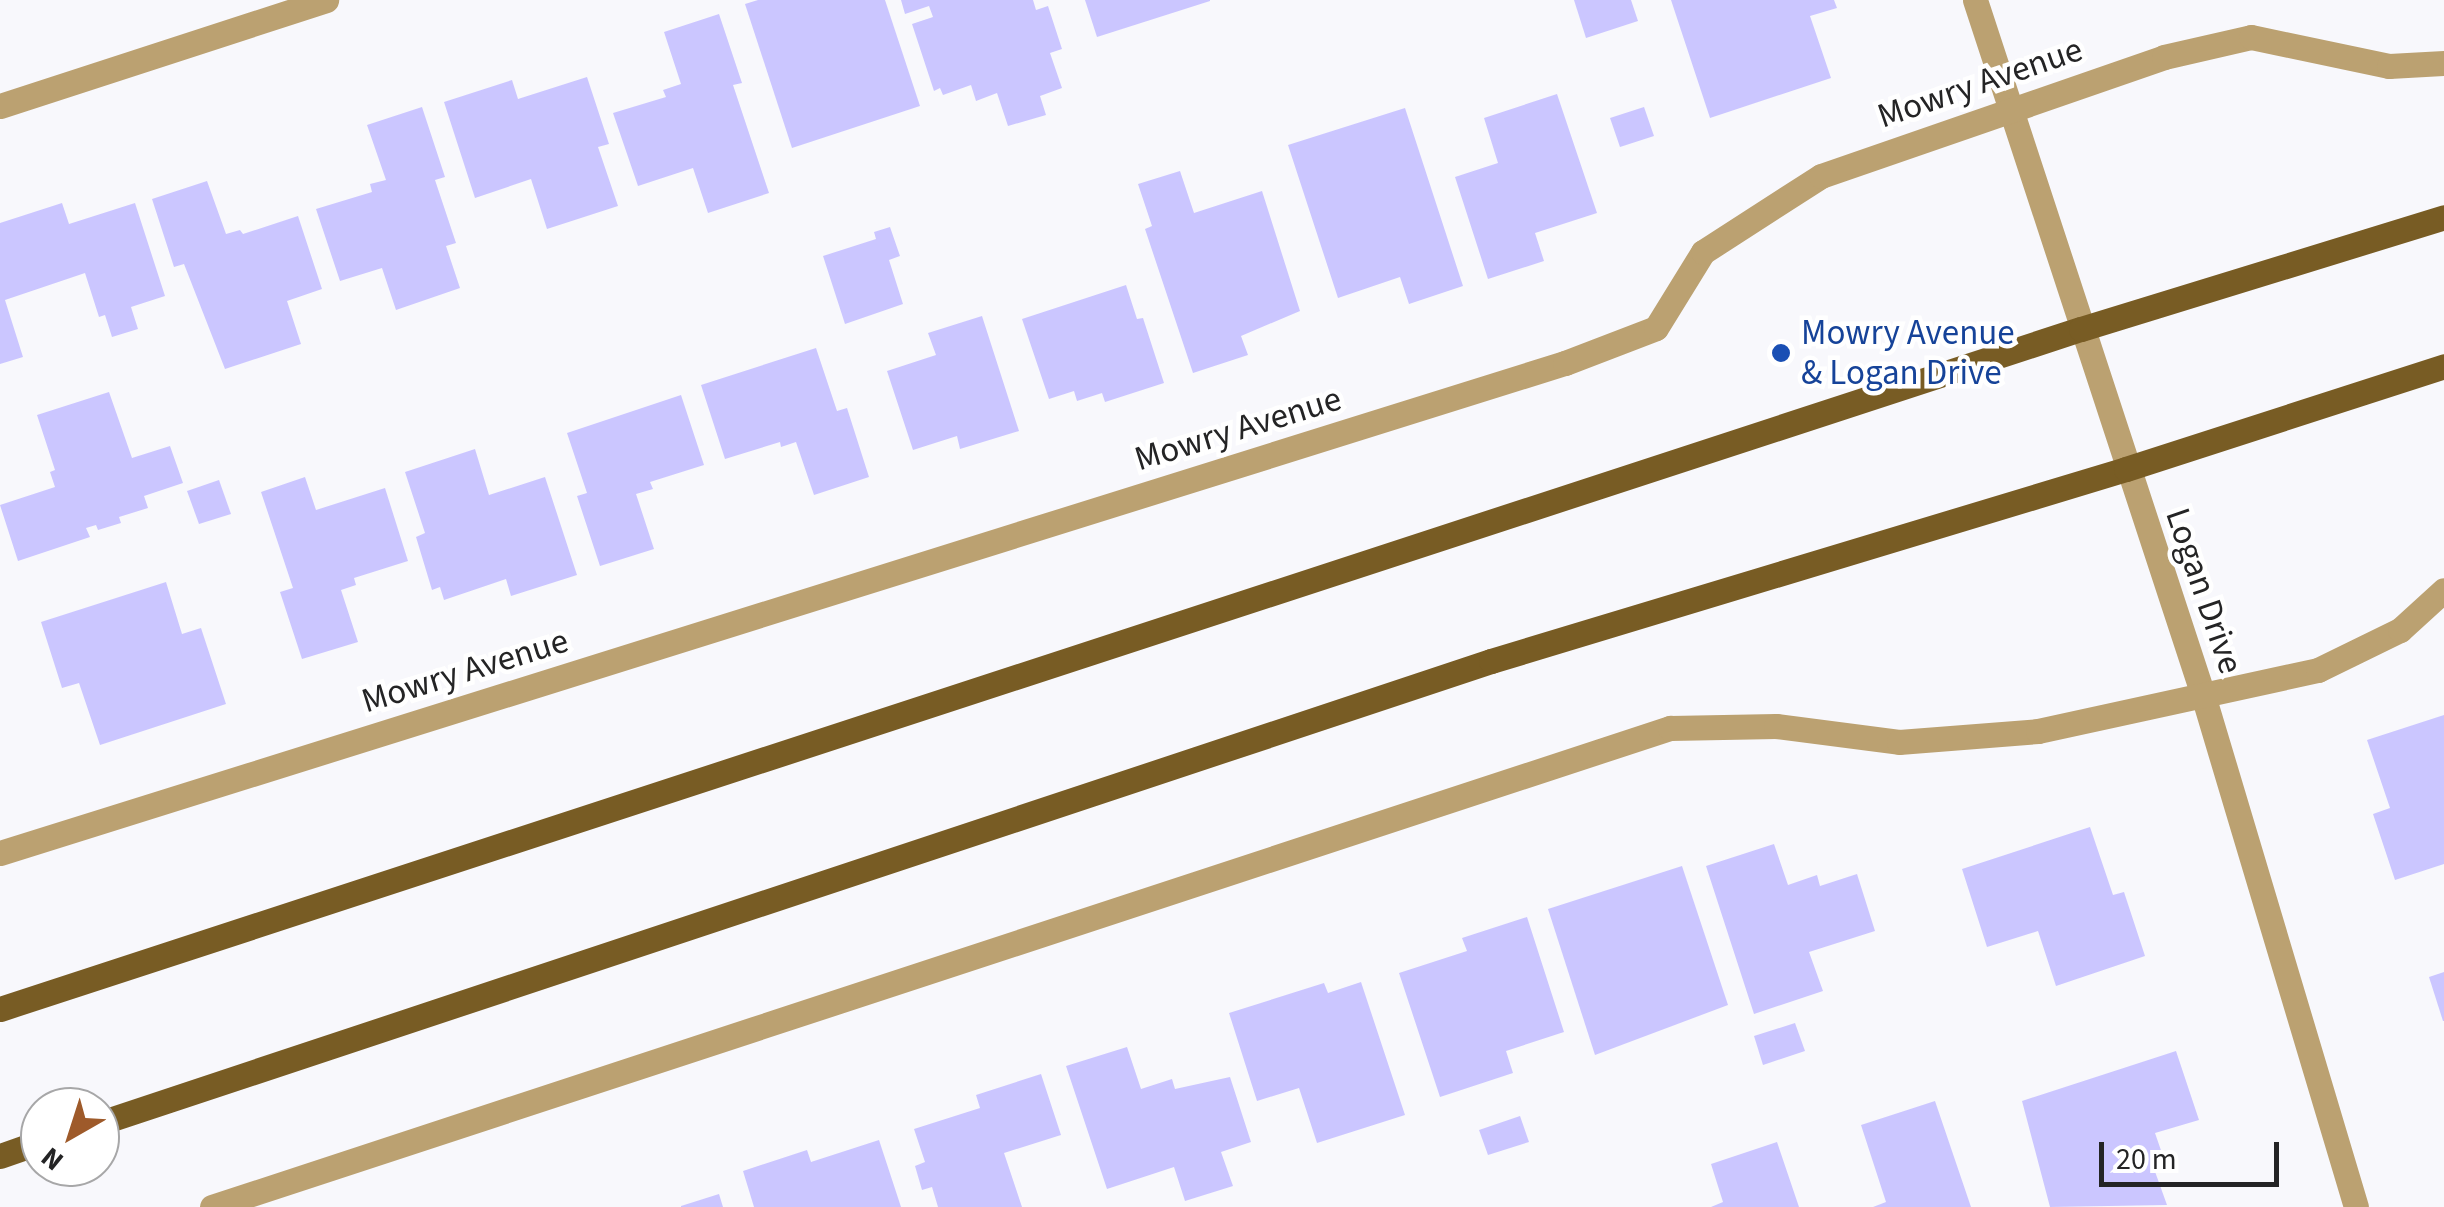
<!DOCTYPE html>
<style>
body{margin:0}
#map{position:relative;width:2444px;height:1207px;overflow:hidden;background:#f8f8fc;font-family:"Source Sans 3",sans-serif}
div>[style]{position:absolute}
.building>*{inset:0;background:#cbc6ff}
.minor>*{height:25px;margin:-12.5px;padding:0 12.5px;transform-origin:12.5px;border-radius:12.5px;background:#bba171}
.major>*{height:25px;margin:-12.5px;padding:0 12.5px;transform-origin:12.5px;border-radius:12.5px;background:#785c24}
.dots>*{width:28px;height:28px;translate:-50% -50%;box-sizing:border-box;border:5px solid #fff;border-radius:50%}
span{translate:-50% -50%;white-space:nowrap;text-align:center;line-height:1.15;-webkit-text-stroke:9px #fff;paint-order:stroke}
.street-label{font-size:35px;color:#242425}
.transit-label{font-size:35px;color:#164399}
.left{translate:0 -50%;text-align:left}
.north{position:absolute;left:20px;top:1087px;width:100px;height:100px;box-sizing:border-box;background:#fff;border:2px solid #a7a7a8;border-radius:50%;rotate:219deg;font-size:28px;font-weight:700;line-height:40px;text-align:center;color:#242425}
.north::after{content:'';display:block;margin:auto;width:35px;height:45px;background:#9e5a2a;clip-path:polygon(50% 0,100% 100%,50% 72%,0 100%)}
.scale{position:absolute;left:2099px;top:1142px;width:180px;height:45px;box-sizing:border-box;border:5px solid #242425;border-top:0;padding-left:12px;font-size:30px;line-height:35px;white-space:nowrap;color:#242425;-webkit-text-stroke:8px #fff;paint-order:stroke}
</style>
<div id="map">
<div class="building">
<i style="clip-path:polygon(758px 0,885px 0,920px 106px,792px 148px,745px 4px)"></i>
<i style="clip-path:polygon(901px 0,1033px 0,1036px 10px,1048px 6px,1062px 49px,1050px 53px,1062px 88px,1040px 96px,1046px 115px,1008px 126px,997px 93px,976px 101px,971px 85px,943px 95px,940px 88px,934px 91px,912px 24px,933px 17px,929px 6px,905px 14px)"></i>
<i style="clip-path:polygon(1085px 0,1210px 0,1210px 1px,1097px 37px)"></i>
<i style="clip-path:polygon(1574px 0,1631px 0,1638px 21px,1586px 38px)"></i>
<i style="clip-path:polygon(1671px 0,1834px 0,1837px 8px,1810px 16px,1831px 78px,1710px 118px)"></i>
<i style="clip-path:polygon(719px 14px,742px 83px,733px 85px,769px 193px,708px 213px,693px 168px,638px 186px,613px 113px,666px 97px,663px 90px,681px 84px,664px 32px)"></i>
<i style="clip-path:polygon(587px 77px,609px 144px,598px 147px,618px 206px,547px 229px,531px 179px,475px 198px,444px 102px,512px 80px,518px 99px)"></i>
<i style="clip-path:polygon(1557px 94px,1597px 213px,1535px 233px,1544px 261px,1488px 279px,1455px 177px,1498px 163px,1484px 118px)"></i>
<i style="clip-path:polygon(422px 107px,445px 177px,435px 180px,456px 243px,446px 246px,460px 288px,396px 310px,382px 268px,340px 281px,316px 209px,372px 192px,370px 184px,386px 180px,367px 125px)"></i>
<i style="clip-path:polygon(1644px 107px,1654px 136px,1620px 147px,1610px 118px)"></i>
<i style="clip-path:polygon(1405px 108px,1463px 286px,1409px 304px,1400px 277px,1338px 298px,1288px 145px)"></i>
<i style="clip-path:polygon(1180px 171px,1194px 213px,1262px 191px,1300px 311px,1241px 336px,1248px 355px,1193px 373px,1145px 229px,1152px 226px,1138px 184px)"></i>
<i style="clip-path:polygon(207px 181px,226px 234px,240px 230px,243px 234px,298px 216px,322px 289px,287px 301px,301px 344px,225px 369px,184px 264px,174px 267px,152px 199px)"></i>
<i style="clip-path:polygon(62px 203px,69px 224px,135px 203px,165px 296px,131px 307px,138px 329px,112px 337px,105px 315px,99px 317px,85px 273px,5px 300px,23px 357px,0 364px,0 223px)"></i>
<i style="clip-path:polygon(890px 227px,900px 256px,889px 260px,903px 304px,845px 324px,823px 256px,876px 239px,874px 232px)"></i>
<i style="clip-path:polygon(1126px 285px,1137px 319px,1143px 318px,1164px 383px,1105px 402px,1102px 393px,1077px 401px,1074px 391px,1049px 399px,1022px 319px)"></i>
<i style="clip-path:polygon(982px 316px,1019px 431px,960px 449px,957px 436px,913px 450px,887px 371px,936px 355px,928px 333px)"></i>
<i style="clip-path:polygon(816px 348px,837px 411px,847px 408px,869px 477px,814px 495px,796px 442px,781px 447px,780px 442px,725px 459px,701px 385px)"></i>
<i style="clip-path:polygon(109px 392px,132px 458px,170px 446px,183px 483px,144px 496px,148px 508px,119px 517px,121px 523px,98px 530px,96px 525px,86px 528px,90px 537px,18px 561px,0 505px,55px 487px,50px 472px,55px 470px,37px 415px)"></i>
<i style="clip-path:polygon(681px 395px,704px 465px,650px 482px,653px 489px,636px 494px,654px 549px,600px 566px,577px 496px,587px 493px,567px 433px)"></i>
<i style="clip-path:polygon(475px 449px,489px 495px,545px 477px,577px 575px,511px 596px,506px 579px,444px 600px,440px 587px,432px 590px,416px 537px,425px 533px,405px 472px)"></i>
<i style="clip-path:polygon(305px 477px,316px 510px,385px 488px,408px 561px,354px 578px,356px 585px,341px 590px,358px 642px,302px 659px,280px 592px,293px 588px,261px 492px)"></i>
<i style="clip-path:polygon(219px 480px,231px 514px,199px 524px,187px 491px)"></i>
<i style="clip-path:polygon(166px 582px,182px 634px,201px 628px,226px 704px,100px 745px,79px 683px,62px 688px,41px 622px)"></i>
<i style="clip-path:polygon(2444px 715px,2444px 864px,2395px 880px,2373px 814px,2390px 808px,2367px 740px)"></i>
<i style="clip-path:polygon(2090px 827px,2113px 895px,2124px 892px,2145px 956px,2056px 986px,2038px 931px,1987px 947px,1962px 869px)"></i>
<i style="clip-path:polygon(1774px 844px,1788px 885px,1817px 875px,1820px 886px,1857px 874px,1875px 931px,1809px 952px,1823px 991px,1754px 1014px,1706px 866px)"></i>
<i style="clip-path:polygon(1682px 866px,1728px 1005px,1595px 1055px,1548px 909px)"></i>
<i style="clip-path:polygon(1527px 917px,1564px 1032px,1506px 1051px,1513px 1073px,1440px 1097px,1399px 973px,1467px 951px,1462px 938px)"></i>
<i style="clip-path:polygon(2444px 972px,2444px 1021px,2443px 1021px,2429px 977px)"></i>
<i style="clip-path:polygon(1361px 982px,1405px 1115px,1317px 1143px,1299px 1088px,1257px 1101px,1229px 1013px,1324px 983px,1328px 993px)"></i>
<i style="clip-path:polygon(1795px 1023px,1805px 1051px,1763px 1065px,1754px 1036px)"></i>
<i style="clip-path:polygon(1127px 1047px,1141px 1089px,1172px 1079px,1175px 1089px,1230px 1077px,1251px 1142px,1221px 1152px,1233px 1186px,1185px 1201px,1174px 1167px,1107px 1189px,1066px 1066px)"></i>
<i style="clip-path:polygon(2176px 1051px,2199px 1120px,2155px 1133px,2165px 1162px,2153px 1166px,2167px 1205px,2050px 1207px,2022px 1101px)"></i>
<i style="clip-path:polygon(1041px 1074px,1061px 1135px,1004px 1153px,1022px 1207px,938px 1207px,932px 1187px,922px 1190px,915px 1166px,925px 1162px,914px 1129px,980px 1108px,976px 1095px)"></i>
<i style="clip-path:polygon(1935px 1101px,1971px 1207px,1873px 1207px,1886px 1202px,1861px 1125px)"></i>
<i style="clip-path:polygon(1520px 1116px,1529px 1142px,1488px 1155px,1479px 1130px)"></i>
<i style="clip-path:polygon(879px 1140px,901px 1207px,754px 1207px,743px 1171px,807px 1150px,811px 1162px)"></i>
<i style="clip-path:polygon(1777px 1142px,1799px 1207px,1711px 1207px,1723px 1202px,1711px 1164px)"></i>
<i style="clip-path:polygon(719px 1194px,723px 1207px,681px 1207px,681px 1206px)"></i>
</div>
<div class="minor">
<i style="left:1975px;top:0;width:731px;rotate:71.84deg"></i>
<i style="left:2203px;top:695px;width:534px;rotate:73.36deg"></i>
<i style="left:0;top:106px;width:343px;rotate:-18deg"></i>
<i style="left:0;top:853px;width:1640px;rotate:-17.39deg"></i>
<i style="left:1565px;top:363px;width:97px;rotate:-21deg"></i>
<i style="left:1656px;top:328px;width:89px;rotate:-58.3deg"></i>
<i style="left:1703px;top:252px;width:140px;rotate:-32.8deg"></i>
<i style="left:1821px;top:176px;width:363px;rotate:-19.1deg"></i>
<i style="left:2164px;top:57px;width:89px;rotate:-12.9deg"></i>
<i style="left:2251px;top:37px;width:141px;rotate:11.9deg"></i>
<i style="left:2389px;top:66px;width:55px;rotate:-3.1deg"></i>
<i style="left:212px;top:1207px;width:1535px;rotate:-18.19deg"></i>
<i style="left:1670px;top:728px;width:106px;rotate:-1.1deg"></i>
<i style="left:1776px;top:726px;width:124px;rotate:7.4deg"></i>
<i style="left:1899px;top:742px;width:139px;rotate:-4.5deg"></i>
<i style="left:2038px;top:731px;width:287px;rotate:-12.3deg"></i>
<i style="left:2318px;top:670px;width:91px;rotate:-26deg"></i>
<i style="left:2400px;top:630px;width:59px;rotate:-42.3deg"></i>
</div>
<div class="major">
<i style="left:0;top:1009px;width:2189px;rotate:-18.1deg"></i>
<i style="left:2081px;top:329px;width:380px;rotate:-17.1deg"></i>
<i style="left:100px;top:1123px;width:1466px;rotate:-18.37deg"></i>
<i style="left:1491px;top:661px;width:663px;rotate:-16.82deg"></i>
<i style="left:2126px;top:469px;width:334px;rotate:-17.9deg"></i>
<i style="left:0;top:1156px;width:42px;rotate:-19.3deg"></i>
</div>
<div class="dots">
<i style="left:1781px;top:353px;background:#1a4fb4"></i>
</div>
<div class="street-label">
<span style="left:1980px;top:83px;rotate:-19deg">Mowry Avenue</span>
<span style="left:1238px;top:429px;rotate:-17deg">Mowry Avenue</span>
<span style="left:2204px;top:591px;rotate:71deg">Logan Drive</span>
<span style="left:465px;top:671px;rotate:-17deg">Mowry Avenue</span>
</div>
<div class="transit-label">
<span class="left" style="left:1801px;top:353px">Mowry Avenue<br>&amp; Logan Drive</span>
</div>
<div class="north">N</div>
<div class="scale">20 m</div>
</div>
